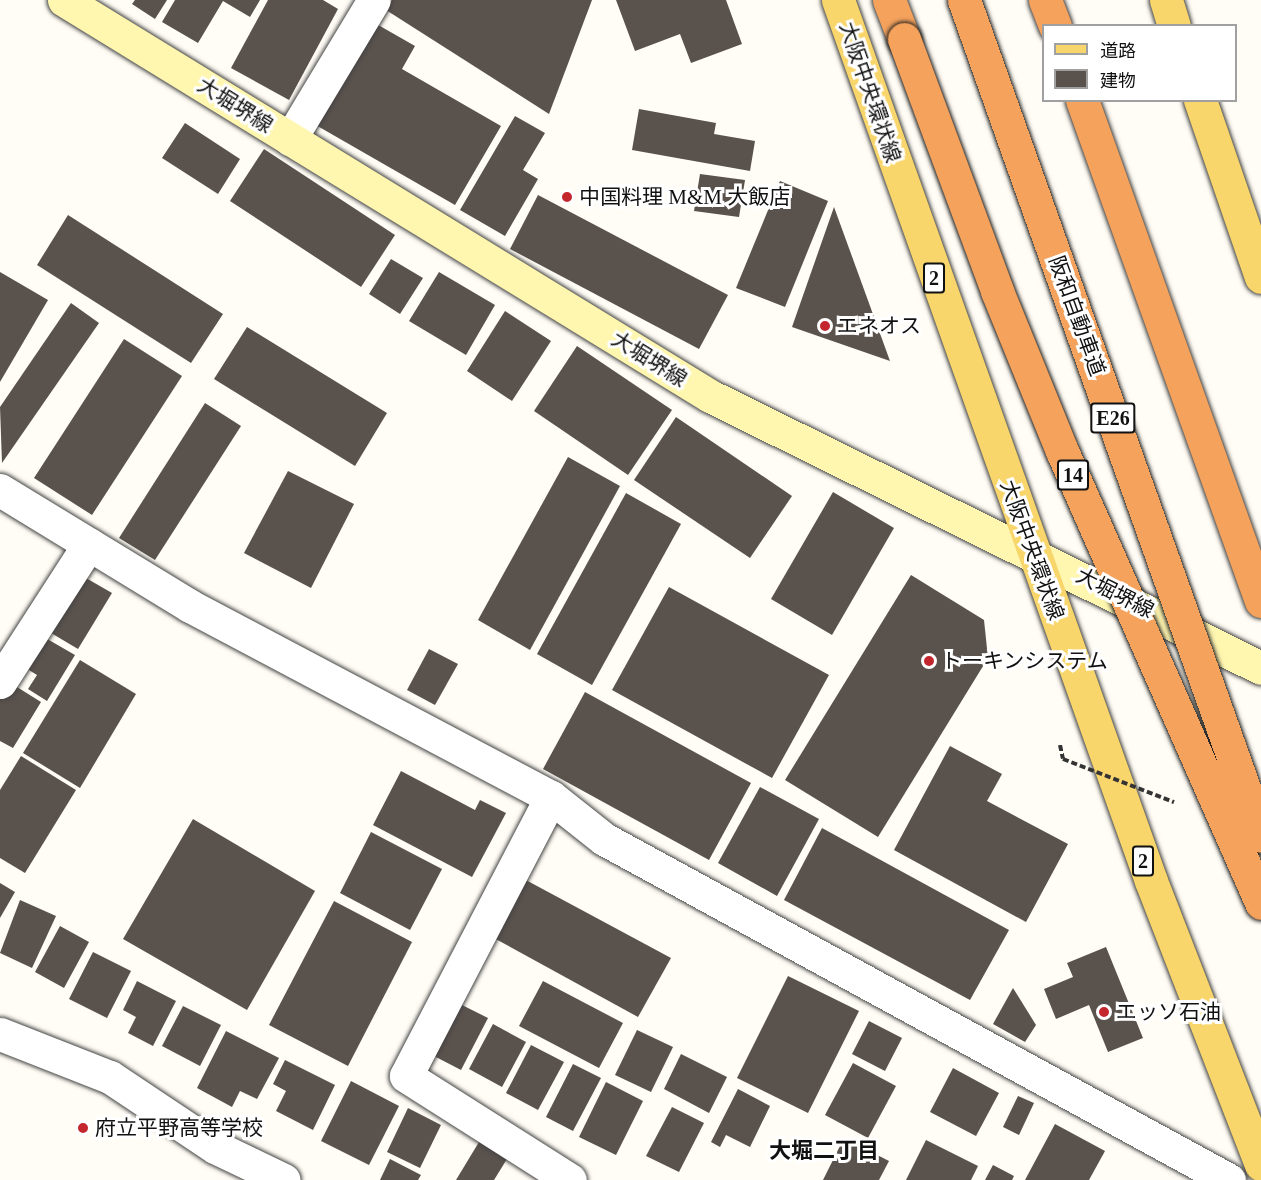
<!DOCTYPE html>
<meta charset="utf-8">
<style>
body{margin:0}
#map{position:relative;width:1261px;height:1180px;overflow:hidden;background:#fffdf5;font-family:"Times New Roman","Noto Sans JP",serif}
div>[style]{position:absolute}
.building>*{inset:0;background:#5a524d}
.path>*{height:4px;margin-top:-2px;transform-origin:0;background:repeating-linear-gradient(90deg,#333 0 6px,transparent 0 9px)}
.roads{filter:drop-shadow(0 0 2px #444) drop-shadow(0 0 2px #444)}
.minor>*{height:33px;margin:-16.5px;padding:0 16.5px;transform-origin:16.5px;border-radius:16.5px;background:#fff}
.secondary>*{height:33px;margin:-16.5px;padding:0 16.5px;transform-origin:16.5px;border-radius:16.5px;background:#fff6b0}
.primary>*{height:33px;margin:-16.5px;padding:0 16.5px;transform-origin:16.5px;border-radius:16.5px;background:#f9d66b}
.motorway>*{height:33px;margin:-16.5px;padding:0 16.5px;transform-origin:16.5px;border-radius:16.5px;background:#f5a25d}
.path-bridge>*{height:4px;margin-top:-2px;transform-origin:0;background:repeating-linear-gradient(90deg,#333 0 6px,transparent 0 9px)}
.bridges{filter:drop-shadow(0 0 2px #222) drop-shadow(0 0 2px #222)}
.motorway-bridge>*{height:33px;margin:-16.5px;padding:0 16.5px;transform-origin:16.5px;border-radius:16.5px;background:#f5a25d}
.dots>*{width:16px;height:16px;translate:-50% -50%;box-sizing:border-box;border:3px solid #fff;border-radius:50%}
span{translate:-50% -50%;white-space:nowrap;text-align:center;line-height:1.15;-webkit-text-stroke:6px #fff;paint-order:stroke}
.shield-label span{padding:2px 4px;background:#fff;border:2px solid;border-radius:4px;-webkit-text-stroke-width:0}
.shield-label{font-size:20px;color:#111;font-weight:700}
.street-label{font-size:21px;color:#111}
.poi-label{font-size:21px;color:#111}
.left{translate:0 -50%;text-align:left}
.neighbourhood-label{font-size:22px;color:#111;font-weight:700}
.legend{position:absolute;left:1042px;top:24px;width:195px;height:78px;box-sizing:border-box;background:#fff;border:2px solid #a0a0a0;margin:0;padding:8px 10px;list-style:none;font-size:18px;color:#111}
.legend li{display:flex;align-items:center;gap:12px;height:30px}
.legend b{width:30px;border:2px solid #a0a0a0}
</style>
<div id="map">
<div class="building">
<i style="clip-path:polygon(135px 0,167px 0,155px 19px,132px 4px)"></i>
<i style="clip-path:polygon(175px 0,260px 0,250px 17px,223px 1px,198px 43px,162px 22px)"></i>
<i style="clip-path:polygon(268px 0,323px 0,338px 9px,289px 100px,231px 68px)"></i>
<i style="clip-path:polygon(392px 0,592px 0,549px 114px,386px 10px)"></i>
<i style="clip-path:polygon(616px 0,726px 0,742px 44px,691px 63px,680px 34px,635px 51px)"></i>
<i style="clip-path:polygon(373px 22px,415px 46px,402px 69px,501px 126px,455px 205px,314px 124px)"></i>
<i style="clip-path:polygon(639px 109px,716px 123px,714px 134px,755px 141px,750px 171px,632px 150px)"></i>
<i style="clip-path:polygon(515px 116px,545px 133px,523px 170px,538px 179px,505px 236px,460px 210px)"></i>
<i style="clip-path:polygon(185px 123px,240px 159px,218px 194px,162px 158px)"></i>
<i style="clip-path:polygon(264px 149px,395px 235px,361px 287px,230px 201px)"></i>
<i style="clip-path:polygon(700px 174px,745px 180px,739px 217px,694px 211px)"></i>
<i style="clip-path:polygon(780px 181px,828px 201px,785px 307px,736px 288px)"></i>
<i style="clip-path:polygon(538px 195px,728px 295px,699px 349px,510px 249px)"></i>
<i style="clip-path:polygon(834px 207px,890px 361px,792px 327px)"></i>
<i style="clip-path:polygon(68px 215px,223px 314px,191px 363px,37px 265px)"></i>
<i style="clip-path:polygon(391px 259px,423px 278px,400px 314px,369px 294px)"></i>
<i style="clip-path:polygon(0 272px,48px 300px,0 382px)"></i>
<i style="clip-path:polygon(439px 272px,495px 305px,466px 355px,409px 321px)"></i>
<i style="clip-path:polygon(71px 303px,99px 323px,2px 463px,0 407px)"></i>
<i style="clip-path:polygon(505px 311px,551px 341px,512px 401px,467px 371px)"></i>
<i style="clip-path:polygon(247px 327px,387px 413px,355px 466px,214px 379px)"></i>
<i style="clip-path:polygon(124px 339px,182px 376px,92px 515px,34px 478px)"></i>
<i style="clip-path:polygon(577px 346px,672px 410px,628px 475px,534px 411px)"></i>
<i style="clip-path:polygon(205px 403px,241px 426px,155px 560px,119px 538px)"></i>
<i style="clip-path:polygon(676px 417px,792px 496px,750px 558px,634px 480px)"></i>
<i style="clip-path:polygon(568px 457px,620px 486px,530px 650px,478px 620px)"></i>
<i style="clip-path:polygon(288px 471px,354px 504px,311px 588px,244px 553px)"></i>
<i style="clip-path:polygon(833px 492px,894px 528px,832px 635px,771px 599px)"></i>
<i style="clip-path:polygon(626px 493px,681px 524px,592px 685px,537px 654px)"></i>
<i style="clip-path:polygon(79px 574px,112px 593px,78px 649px,46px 630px)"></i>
<i style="clip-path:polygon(911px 575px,984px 620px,988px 658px,878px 837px,785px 780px)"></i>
<i style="clip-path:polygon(669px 587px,829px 675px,772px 778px,612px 690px)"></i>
<i style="clip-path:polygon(42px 636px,75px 655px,47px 701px,28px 689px,37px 675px,24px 667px)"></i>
<i style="clip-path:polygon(429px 649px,458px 664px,435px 705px,407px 690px)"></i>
<i style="clip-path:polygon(80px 660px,136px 694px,80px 788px,23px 753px)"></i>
<i style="clip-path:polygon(17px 687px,41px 702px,13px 748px,0 741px,0 692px,11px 695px)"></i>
<i style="clip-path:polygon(585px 692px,751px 783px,709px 860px,543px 769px)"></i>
<i style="clip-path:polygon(950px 746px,1002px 774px,987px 801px,1068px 844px,1026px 922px,894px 850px)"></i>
<i style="clip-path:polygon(21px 756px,76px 790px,25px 873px,0 858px,0 790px)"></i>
<i style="clip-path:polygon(401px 771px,475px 810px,480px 800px,506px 813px,472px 877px,373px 825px)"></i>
<i style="clip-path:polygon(760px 787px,819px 819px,777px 896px,718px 863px)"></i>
<i style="clip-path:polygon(193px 819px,315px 891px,247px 1010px,123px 939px)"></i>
<i style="clip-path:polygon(822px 828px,1009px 930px,970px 1000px,784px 900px)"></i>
<i style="clip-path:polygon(371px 832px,442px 869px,410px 930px,340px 893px)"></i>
<i style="clip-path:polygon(524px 879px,671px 958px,638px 1017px,492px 937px)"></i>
<i style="clip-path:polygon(0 883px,15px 892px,0 918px)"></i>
<i style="clip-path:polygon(20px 900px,56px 916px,32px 968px,0 953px)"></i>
<i style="clip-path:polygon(334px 901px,412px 942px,348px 1066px,269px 1025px)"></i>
<i style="clip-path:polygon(60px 926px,89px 942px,64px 988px,35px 972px)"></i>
<i style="clip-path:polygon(1106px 947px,1143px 1038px,1108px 1052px,1089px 1005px,1056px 1019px,1044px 989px,1073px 977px,1067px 963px)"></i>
<i style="clip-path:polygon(93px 952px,131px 971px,107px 1018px,69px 999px)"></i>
<i style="clip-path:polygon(788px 976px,859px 1011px,808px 1113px,737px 1078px)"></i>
<i style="clip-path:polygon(137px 981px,176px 1001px,153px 1046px,128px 1033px,136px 1017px,123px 1010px)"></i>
<i style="clip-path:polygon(543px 981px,623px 1023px,599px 1068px,519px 1026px)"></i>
<i style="clip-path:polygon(1013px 988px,1036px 1025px,1025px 1042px,993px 1024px)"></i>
<i style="clip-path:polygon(460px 1004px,488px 1018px,461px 1070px,434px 1056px)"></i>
<i style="clip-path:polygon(183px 1006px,221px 1025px,200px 1066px,162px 1046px)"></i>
<i style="clip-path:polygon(869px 1021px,902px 1038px,885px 1071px,852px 1054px)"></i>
<i style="clip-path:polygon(493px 1024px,526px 1042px,502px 1087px,469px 1069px)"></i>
<i style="clip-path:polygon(637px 1030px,673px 1047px,651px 1092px,615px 1075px)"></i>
<i style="clip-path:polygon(226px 1031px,279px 1058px,257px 1099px,240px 1091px,232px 1107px,197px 1088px)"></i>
<i style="clip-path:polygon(531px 1045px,564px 1062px,538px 1110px,506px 1093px)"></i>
<i style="clip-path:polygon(681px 1054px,727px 1077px,709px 1113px,664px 1089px)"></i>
<i style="clip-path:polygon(285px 1060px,335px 1085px,313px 1130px,276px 1111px,286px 1091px,273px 1084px)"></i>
<i style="clip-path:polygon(853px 1063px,896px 1086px,868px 1138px,825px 1115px)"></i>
<i style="clip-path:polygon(573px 1064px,601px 1078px,573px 1131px,546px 1117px)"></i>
<i style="clip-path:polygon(953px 1068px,999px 1093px,976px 1136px,930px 1112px)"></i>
<i style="clip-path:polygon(351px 1081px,399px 1106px,369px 1165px,321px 1141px)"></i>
<i style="clip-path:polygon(606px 1082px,643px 1101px,616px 1155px,579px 1137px)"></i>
<i style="clip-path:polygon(738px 1089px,770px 1106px,750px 1147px,726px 1135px,720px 1147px,711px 1142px)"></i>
<i style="clip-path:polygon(1018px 1096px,1034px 1103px,1019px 1135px,1003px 1127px)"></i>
<i style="clip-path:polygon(672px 1107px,704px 1123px,679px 1172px,646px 1156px)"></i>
<i style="clip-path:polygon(408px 1108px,441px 1125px,420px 1168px,387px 1152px)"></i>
<i style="clip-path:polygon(1055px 1124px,1105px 1151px,1089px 1180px,1025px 1180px)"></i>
<i style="clip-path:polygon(844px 1138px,889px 1161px,879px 1180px,823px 1180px)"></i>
<i style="clip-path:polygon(926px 1140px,978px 1166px,971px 1180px,906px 1180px)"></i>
<i style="clip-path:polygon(479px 1142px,507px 1159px,494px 1180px,456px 1180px)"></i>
<i style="clip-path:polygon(390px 1159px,421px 1175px,418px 1180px,380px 1180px)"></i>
<i style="clip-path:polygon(993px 1165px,1014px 1176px,1012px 1180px,985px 1180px)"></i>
</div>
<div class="path">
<i style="left:1060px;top:745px;width:14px;rotate:78deg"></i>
</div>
<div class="roads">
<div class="minor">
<i style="left:290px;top:139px;width:162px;rotate:-58.9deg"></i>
<i style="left:0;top:490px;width:223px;rotate:31.4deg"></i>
<i style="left:190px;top:606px;width:408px;rotate:27.9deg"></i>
<i style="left:551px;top:797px;width:68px;rotate:38.4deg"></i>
<i style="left:604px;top:839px;width:712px;rotate:28.62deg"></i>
<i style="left:0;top:682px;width:164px;rotate:-57.2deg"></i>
<i style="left:551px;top:797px;width:314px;rotate:117.5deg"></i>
<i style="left:406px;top:1076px;width:194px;rotate:32.4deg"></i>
<i style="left:0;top:1034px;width:118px;rotate:21.4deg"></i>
<i style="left:110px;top:1077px;width:126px;rotate:33.7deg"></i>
<i style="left:215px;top:1147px;width:76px;rotate:25.6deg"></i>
</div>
<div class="secondary">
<i style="left:64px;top:0;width:758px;rotate:31.51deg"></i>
<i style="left:710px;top:396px;width:614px;rotate:26.27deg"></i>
</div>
<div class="primary">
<i style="left:838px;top:0;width:935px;rotate:70.44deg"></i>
<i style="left:1151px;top:881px;width:304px;rotate:68.8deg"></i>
<i style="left:1166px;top:0;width:27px;rotate:73deg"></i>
<i style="left:1200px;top:100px;width:187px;rotate:71deg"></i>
</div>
<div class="motorway">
<i style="left:889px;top:0;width:42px;rotate:69deg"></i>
<i style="left:1045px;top:0;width:28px;rotate:69deg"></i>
<i style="left:1082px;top:100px;width:532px;rotate:70.34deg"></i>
</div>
</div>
<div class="path-bridge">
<i style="left:1063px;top:759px;width:119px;rotate:21.2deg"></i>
</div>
<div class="bridges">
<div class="motorway-bridge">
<i style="left:964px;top:0;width:887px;rotate:70.44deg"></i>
<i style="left:904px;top:39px;width:269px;rotate:69.7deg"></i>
<i style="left:997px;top:291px;width:173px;rotate:67.9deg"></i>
<i style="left:1062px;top:451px;width:494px;rotate:66.2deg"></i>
</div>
</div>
<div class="dots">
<i style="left:567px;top:197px;background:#c4262e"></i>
<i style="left:825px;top:326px;background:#c4262e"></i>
<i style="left:929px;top:661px;background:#c4262e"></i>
<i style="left:1104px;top:1012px;background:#c4262e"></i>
<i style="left:83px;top:1128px;background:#c4262e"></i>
</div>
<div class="shield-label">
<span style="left:934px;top:278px">2</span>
<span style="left:1113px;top:418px">E26</span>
<span style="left:1073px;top:475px">14</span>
<span style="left:1143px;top:861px">2</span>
</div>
<div class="street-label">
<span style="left:870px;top:92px;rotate:71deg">大阪中央環状線</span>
<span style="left:235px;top:105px;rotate:32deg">大堀堺線</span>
<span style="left:1077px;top:316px;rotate:70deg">阪和自動車道</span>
<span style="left:649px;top:359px;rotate:32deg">大堀堺線</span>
<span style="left:1032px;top:550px;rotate:70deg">大阪中央環状線</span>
<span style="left:1115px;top:593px;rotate:27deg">大堀堺線</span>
</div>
<div class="poi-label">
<span class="left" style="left:579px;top:197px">中国料理 M&amp;M 大飯店</span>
<span class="left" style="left:837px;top:326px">エネオス</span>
<span class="left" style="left:941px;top:661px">トーキンシステム</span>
<span class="left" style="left:1116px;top:1012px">エッソ石油</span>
<span class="left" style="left:95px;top:1128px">府立平野高等学校</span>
</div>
<div class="neighbourhood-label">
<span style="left:824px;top:1151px">大堀二丁目</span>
</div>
<ul class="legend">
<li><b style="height:8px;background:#f9d66b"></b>道路</li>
<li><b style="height:16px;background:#5a524d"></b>建物</li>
</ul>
</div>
